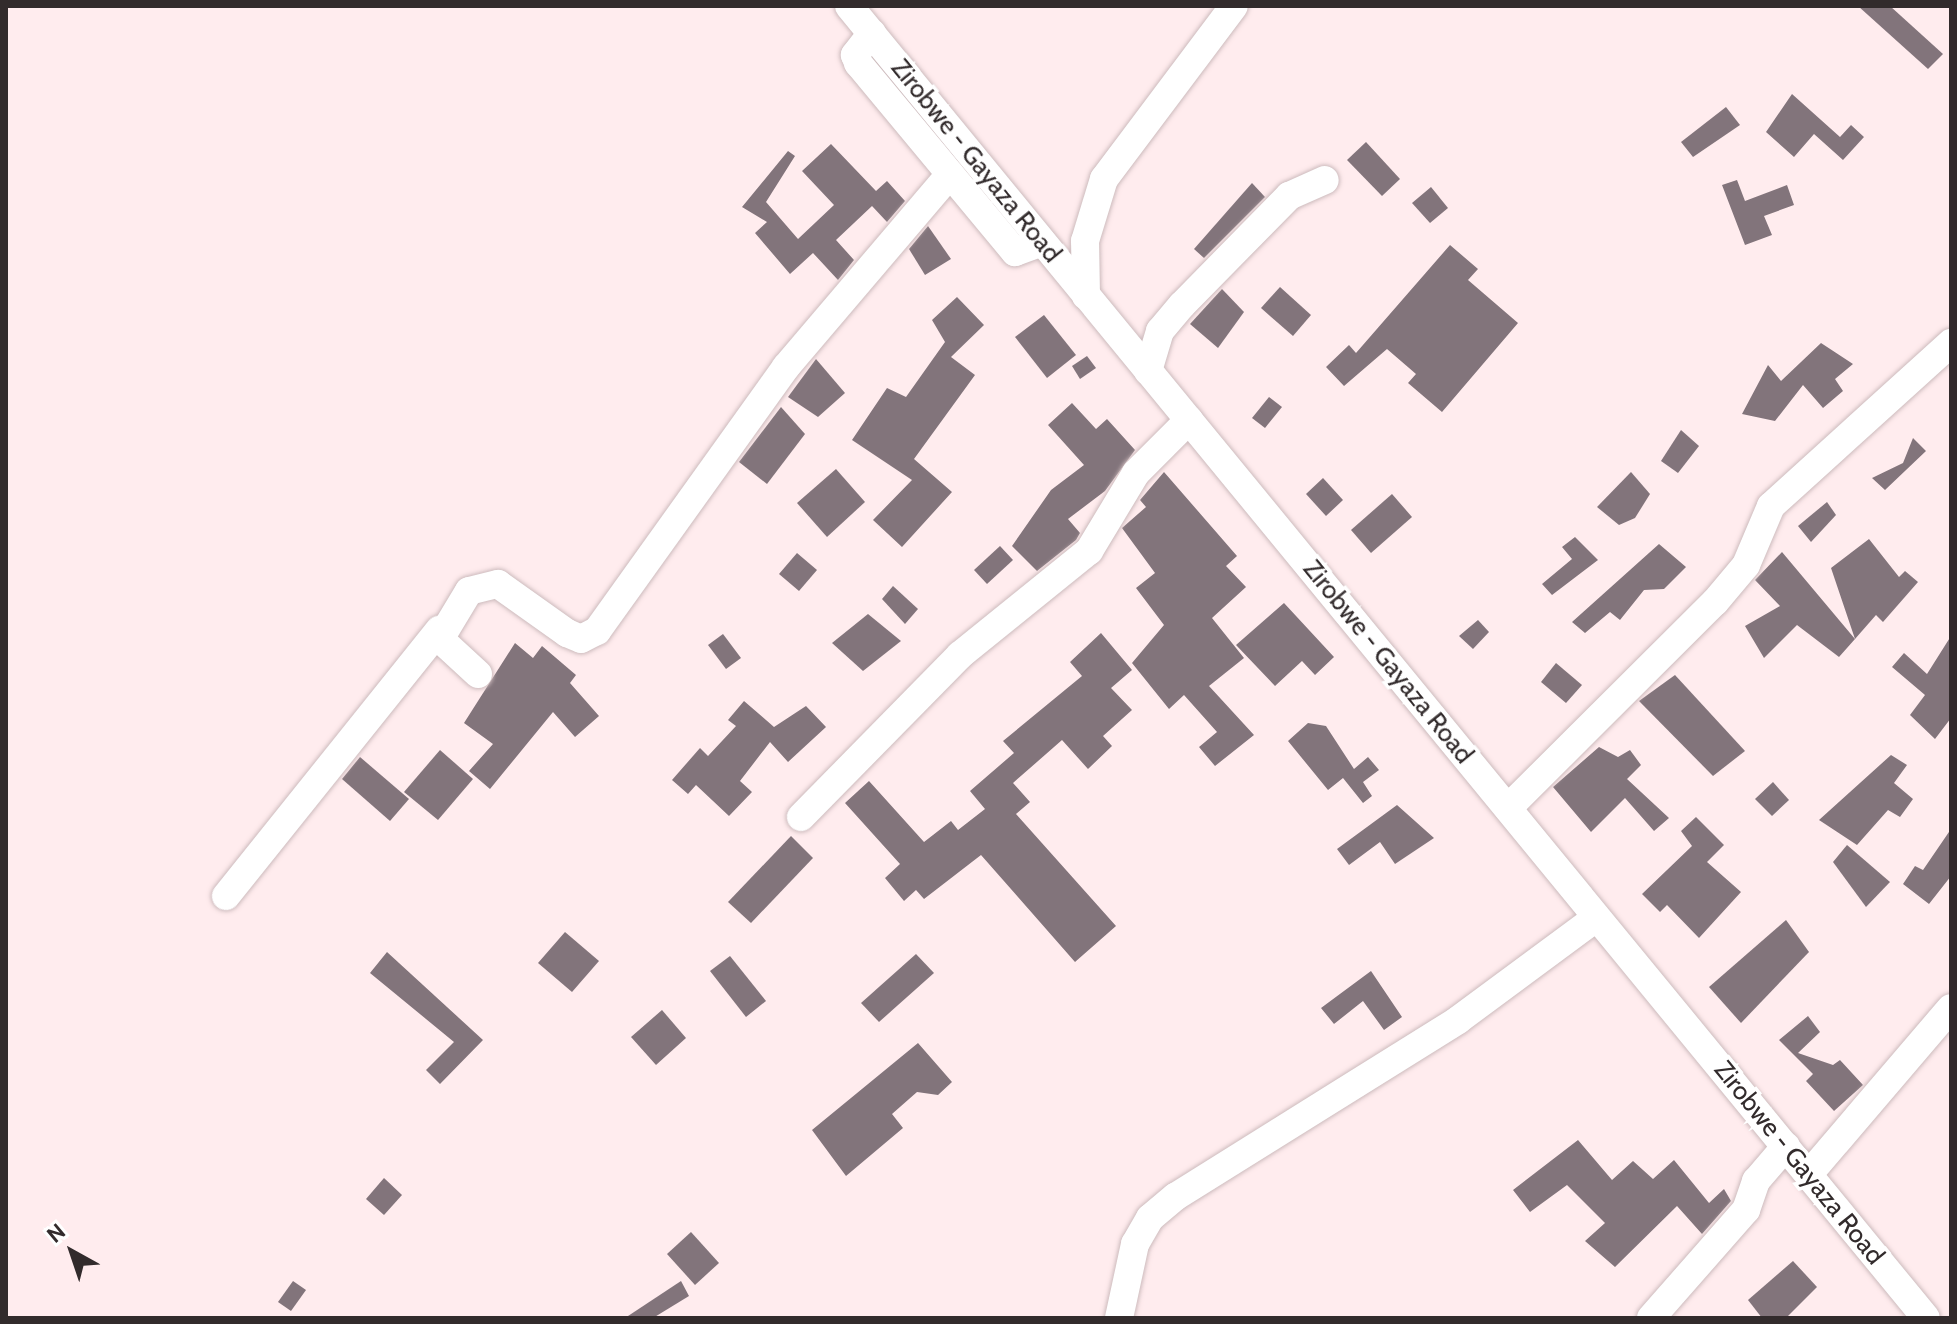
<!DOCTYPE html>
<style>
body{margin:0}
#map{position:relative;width:1957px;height:1324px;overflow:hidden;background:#ffecee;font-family:Cabin,sans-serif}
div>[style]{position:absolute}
.building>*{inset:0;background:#82747b}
.roads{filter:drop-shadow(0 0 2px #cdbbbd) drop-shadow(0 0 2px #cdbbbd)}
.minor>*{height:28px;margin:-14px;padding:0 14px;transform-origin:14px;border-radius:14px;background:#fff}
span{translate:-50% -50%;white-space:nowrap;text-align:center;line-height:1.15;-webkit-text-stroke:7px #fff;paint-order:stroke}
.street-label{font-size:26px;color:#322b2c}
.frame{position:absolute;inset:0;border:8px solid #322b2c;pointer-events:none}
.north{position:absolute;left:32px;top:1212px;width:80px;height:80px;-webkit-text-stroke:6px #fff;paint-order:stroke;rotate:320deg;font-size:22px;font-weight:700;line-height:32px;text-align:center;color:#322b2c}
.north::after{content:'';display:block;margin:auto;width:28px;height:36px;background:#322b2c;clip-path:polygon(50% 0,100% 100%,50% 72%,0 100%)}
</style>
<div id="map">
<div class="building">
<i style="clip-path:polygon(1858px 6px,1890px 6px,1943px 54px,1928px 69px)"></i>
<i style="clip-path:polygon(1792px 94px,1840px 137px,1851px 125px,1864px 137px,1843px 160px,1814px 134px,1794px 157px,1766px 132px)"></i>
<i style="clip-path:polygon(1726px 107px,1740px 125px,1693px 157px,1681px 142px)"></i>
<i style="clip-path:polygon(1366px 142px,1400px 179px,1382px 196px,1347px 160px)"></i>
<i style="clip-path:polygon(831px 144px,876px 191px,887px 181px,905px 201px,887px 222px,872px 206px,836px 240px,854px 260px,838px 280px,813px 253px,790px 274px,755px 233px,767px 222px,742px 207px,788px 151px,795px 156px,766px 202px,798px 239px,834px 205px,802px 171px)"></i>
<i style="clip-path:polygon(1737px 180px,1745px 201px,1787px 185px,1794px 205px,1764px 216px,1772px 235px,1745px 245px,1722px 185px)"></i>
<i style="clip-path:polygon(1252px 183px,1265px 197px,1204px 258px,1194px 249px)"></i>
<i style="clip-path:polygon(1431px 187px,1448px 208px,1430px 223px,1412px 203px)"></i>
<i style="clip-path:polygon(928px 226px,951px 259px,925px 275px,909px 249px)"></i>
<i style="clip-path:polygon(1450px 245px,1478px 269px,1468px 280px,1518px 323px,1442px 412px,1408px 383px,1416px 374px,1387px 349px,1344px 386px,1326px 367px,1349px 345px,1356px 353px)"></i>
<i style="clip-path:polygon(1280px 287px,1311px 315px,1293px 336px,1261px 308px)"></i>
<i style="clip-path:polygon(1222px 289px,1244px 312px,1218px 348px,1190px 324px)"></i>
<i style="clip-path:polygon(957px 297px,984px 325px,951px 357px,975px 375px,914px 459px,952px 492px,902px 547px,873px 520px,912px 480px,852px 440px,887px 388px,906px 397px,945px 342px,932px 320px)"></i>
<i style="clip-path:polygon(1044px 315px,1076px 355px,1047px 378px,1015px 337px)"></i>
<i style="clip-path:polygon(1821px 343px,1853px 364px,1835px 379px,1843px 391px,1823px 408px,1803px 385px,1775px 421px,1742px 414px,1768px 365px,1781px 381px)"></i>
<i style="clip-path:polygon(1087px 356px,1096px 368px,1080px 379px,1072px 366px)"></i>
<i style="clip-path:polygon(816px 359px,845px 393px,818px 417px,788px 397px)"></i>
<i style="clip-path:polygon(1269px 397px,1282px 407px,1265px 428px,1252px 418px)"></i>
<i style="clip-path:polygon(1072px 403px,1096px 429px,1107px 419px,1135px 450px,1105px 491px,1068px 519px,1080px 533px,1076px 540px,1037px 571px,1012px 546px,1051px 490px,1084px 465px,1048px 425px)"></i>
<i style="clip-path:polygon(781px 407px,805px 434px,767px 484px,739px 462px)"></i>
<i style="clip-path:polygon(1681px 430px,1699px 446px,1678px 473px,1661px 461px)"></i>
<i style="clip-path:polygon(1913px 438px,1926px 451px,1885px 490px,1872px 478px,1903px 463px)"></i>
<i style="clip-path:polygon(836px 469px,865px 502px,827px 537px,797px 503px)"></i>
<i style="clip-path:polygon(1164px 472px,1237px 556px,1226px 566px,1246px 587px,1212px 618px,1244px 658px,1209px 686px,1254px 735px,1215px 766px,1199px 747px,1217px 732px,1184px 695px,1169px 709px,1132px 663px,1164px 625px,1136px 588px,1155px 573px,1122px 528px,1146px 507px,1140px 500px)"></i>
<i style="clip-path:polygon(1631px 472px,1650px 494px,1635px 518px,1619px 525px,1597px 507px)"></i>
<i style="clip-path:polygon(1323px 478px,1343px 500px,1326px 516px,1306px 494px)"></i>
<i style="clip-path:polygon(1392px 494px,1412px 517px,1371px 553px,1351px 530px)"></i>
<i style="clip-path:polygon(1827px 502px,1836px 515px,1811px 542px,1798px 526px)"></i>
<i style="clip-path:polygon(1575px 537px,1598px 560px,1552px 595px,1542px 584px,1572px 559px,1562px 547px)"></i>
<i style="clip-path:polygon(1869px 539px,1899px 577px,1905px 571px,1918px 582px,1883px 622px,1876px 615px,1855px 639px,1831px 568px)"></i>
<i style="clip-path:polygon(1659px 544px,1686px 567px,1664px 589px,1644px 590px,1620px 620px,1610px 612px,1585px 633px,1572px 622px)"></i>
<i style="clip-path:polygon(1000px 546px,1013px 560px,987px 584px,974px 570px)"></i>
<i style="clip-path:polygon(1782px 552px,1855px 639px,1839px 657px,1797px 625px,1764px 658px,1745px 626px,1780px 606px,1755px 580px)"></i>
<i style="clip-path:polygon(797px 553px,817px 570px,799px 591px,779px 574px)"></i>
<i style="clip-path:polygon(893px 586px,918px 609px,905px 624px,882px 599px)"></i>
<i style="clip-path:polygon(1284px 603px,1334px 657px,1315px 675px,1302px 661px,1275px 686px,1236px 645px)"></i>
<i style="clip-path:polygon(868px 614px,901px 641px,863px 671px,832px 643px)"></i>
<i style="clip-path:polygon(1478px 620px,1489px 632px,1473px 649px,1459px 636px)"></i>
<i style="clip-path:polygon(1101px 633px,1132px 670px,1111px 688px,1132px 710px,1103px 736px,1112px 746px,1088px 769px,1062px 740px,1013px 783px,1030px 802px,1016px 814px,1116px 926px,1075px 962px,981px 855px,924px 899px,916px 890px,904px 901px,885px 878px,900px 864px,845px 803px,869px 781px,924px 842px,951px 821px,958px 830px,985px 809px,970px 791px,1014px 753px,1003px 741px,1082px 676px,1070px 662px)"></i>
<i style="clip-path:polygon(723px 634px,741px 658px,726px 669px,708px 645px)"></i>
<i style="clip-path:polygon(1951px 636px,1951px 718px,1935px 739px,1910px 715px,1925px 695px,1892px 667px,1904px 653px,1927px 674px)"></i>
<i style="clip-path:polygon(515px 643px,533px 658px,542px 646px,576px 675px,570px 683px,599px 716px,575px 737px,553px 712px,490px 789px,469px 771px,493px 744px,464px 723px)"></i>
<i style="clip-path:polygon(1556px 663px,1582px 685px,1566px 703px,1541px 682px)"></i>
<i style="clip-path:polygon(1675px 675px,1745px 751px,1713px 776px,1639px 701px)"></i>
<i style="clip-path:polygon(744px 701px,774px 727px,806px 706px,826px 727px,788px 762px,770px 742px,740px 781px,752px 792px,729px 816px,696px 785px,688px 794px,672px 780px,700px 748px,708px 756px,736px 726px,728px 720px)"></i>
<i style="clip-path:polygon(1308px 723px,1326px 726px,1354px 769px,1368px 757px,1379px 770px,1363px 782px,1372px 796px,1363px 803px,1343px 778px,1328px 790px,1288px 741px)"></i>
<i style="clip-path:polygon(1599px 747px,1618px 757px,1630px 750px,1641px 765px,1627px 779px,1669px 818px,1654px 831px,1625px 798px,1591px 832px,1553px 787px)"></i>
<i style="clip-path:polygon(440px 750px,473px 779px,438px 820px,404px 792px)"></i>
<i style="clip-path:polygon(1891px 755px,1907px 765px,1894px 783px,1913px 799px,1900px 817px,1888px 810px,1857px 845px,1819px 820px)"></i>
<i style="clip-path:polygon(360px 757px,409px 799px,390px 821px,342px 779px)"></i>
<i style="clip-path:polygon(1773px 782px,1789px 800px,1772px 816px,1755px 799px)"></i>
<i style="clip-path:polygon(1397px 805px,1434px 838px,1395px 864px,1380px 842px,1349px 865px,1337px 849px)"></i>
<i style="clip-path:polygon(1696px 817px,1724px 845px,1707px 862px,1741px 892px,1699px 938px,1667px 905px,1660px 912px,1642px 894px,1692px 846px,1681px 831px)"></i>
<i style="clip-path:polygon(1951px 829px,1951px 876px,1929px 904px,1903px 884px,1915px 866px,1923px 870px)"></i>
<i style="clip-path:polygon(791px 836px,813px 858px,751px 923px,728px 902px)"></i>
<i style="clip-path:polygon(1847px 845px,1890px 882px,1866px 907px,1833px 862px)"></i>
<i style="clip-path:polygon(1786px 920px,1809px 952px,1741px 1023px,1709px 987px)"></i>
<i style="clip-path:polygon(565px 932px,599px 961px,572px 992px,538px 963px)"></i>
<i style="clip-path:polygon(387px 952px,483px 1040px,440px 1084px,426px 1070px,454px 1042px,370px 973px)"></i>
<i style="clip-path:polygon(916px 954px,934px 973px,879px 1022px,861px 1003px)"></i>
<i style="clip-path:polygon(730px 956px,766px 1001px,746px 1017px,710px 971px)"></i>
<i style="clip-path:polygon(1371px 971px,1402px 1017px,1384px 1030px,1363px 1001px,1334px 1024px,1321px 1008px)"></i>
<i style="clip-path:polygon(662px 1010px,686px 1038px,656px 1065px,631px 1037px)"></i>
<i style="clip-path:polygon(1808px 1016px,1820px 1032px,1798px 1053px,1833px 1065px,1840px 1060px,1863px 1085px,1834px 1111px,1806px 1081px,1813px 1074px,1779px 1040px)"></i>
<i style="clip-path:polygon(918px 1043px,952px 1082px,938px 1095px,917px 1092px,892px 1114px,903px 1128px,846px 1176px,812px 1130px)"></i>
<i style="clip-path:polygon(1578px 1140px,1612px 1180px,1633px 1161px,1653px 1179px,1674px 1160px,1709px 1203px,1724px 1189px,1731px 1201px,1702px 1234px,1677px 1206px,1615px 1267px,1585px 1241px,1605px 1223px,1567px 1185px,1530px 1212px,1513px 1190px)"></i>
<i style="clip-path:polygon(384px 1178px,402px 1195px,384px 1215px,366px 1199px)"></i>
<i style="clip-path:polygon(691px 1232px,719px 1263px,695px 1285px,667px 1254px)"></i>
<i style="clip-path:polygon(1793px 1261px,1817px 1287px,1786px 1318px,1762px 1318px,1748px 1300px)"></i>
<i style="clip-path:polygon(293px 1281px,306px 1290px,291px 1311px,278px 1302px)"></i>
<i style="clip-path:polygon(681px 1281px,689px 1296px,653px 1318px,625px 1318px)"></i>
</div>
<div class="roads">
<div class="minor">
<i style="left:849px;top:6px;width:1697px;rotate:50.62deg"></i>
<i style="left:872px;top:33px;width:28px;rotate:128deg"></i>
<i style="left:855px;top:55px;width:9px;rotate:69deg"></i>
<i style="left:858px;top:63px;width:246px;rotate:50.3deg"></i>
<i style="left:1015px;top:252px;width:29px;rotate:-20deg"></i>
<i style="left:1086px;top:296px;width:55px;rotate:-91deg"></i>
<i style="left:1085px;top:241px;width:65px;rotate:-73deg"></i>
<i style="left:1104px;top:179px;width:216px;rotate:-53.1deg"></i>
<i style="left:1148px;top:371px;width:42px;rotate:-73.3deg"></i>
<i style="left:1160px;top:331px;width:34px;rotate:-50deg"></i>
<i style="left:1182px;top:305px;width:153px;rotate:-45.5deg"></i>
<i style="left:1289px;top:196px;width:39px;rotate:-24deg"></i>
<i style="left:478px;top:674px;width:52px;rotate:-137.4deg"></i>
<i style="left:440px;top:639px;width:56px;rotate:-58.9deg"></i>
<i style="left:469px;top:591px;width:30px;rotate:-14deg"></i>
<i style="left:498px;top:584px;width:85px;rotate:35.4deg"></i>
<i style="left:567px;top:633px;width:15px;rotate:23deg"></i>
<i style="left:581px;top:639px;width:18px;rotate:-27deg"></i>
<i style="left:597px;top:631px;width:325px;rotate:-54.4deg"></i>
<i style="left:786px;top:367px;width:253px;rotate:-49.6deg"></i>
<i style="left:1508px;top:808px;width:292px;rotate:-44.9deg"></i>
<i style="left:1715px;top:602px;width:48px;rotate:-50deg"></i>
<i style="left:1746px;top:565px;width:64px;rotate:-67deg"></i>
<i style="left:1771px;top:506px;width:243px;rotate:-42.2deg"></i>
<i style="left:801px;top:817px;width:227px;rotate:-45.5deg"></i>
<i style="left:960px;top:655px;width:166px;rotate:-38.9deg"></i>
<i style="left:1089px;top:551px;width:91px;rotate:-58.9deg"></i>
<i style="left:1136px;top:473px;width:75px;rotate:-45deg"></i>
<i style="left:226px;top:896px;width:341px;rotate:-51.3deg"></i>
<i style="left:1809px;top:1174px;width:218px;rotate:-49.5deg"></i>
<i style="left:1119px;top:1318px;width:76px;rotate:-77.8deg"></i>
<i style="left:1135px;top:1244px;width:30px;rotate:-60deg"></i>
<i style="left:1150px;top:1218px;width:33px;rotate:-40deg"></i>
<i style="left:1175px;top:1197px;width:334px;rotate:-32deg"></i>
<i style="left:1458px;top:1020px;width:172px;rotate:-36.5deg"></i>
<i style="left:1651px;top:1318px;width:144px;rotate:-48.7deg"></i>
<i style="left:1746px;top:1210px;width:31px;rotate:-71deg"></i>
<i style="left:1756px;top:1181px;width:46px;rotate:-49.4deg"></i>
</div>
</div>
<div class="street-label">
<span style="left:976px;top:161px;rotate:51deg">Zirobwe - Gayaza Road</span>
<span style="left:1388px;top:662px;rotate:51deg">Zirobwe - Gayaza Road</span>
<span style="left:1799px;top:1163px;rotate:51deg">Zirobwe - Gayaza Road</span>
</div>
<div class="frame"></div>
<div class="north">N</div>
</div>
